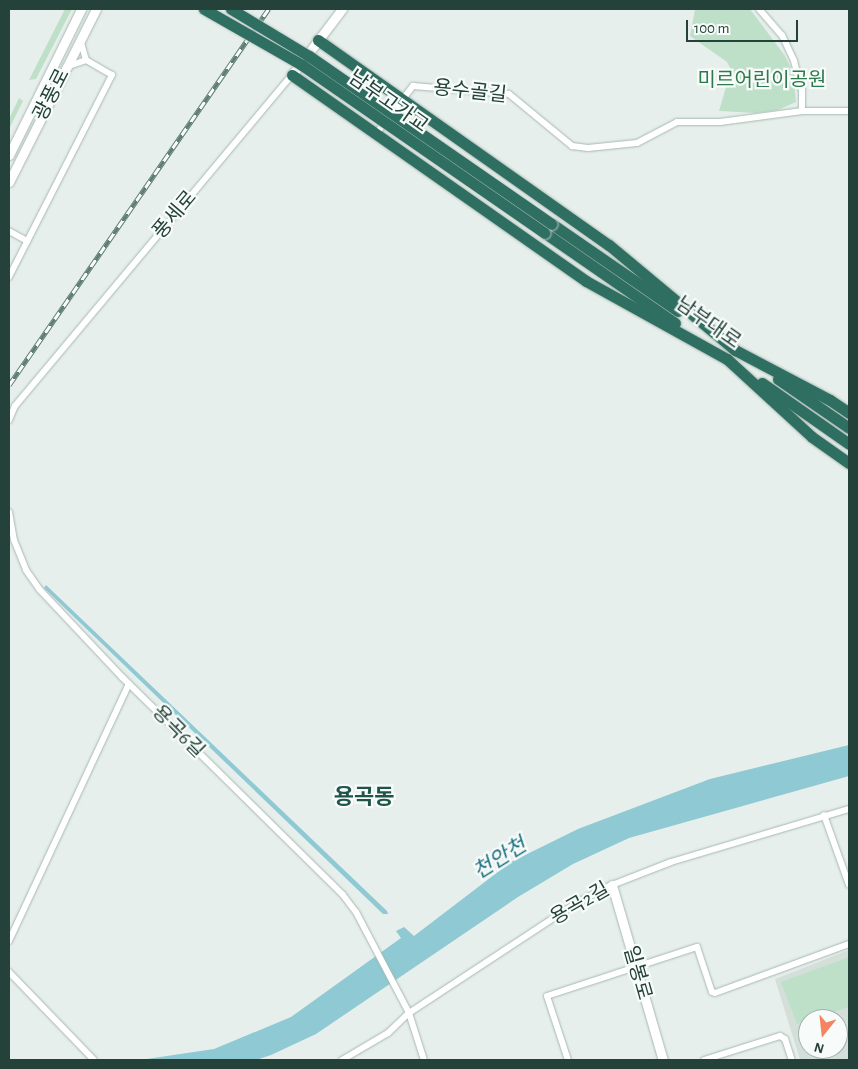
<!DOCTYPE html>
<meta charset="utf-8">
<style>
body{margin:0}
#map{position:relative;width:858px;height:1069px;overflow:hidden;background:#e6efeb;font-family:"Alegreya Sans","Noto Sans KR",sans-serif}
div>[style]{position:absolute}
.built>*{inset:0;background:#d4dfda}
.green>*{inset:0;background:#bfe0c8}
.water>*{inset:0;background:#8ec9d4}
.roads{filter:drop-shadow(0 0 1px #a8b8b2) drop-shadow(0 0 1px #a8b8b2)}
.street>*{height:6px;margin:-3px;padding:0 3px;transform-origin:3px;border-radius:3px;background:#fff}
.secondary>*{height:9px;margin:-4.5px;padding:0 4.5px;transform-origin:4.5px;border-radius:4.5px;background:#fff}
.highway>*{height:11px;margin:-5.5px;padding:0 5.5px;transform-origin:5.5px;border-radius:5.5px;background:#2f6f62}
.rail>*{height:4.5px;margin-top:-2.25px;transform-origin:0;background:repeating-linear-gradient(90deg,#f7fbf9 0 8px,#5f7d75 0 16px);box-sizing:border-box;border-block:1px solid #5f7d75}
.bridges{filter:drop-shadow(0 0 1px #c2cac8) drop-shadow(0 0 1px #c2cac8)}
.highway-bridge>*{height:11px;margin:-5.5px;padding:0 5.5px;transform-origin:5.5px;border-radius:5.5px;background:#2f6f62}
span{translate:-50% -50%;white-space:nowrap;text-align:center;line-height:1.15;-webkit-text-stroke:4.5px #f7fbf9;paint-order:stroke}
.park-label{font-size:20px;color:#2d7a4b}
.street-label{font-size:20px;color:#24423a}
.water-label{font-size:21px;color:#1c6f80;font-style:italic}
.quarter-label{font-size:22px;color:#1f5548;font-weight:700}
.frame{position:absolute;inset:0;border:10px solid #24423a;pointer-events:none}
.north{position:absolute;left:798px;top:1009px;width:50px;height:50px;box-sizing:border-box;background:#f7fbf9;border:1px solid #a3b1ad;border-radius:50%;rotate:196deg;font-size:14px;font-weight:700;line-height:20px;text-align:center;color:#24423a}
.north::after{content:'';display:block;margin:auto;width:18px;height:22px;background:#f4845f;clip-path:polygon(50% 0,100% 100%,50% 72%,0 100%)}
.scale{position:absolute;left:686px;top:20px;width:112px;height:22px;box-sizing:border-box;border:2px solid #24423a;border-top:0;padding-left:6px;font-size:15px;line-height:18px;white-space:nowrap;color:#24423a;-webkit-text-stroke:4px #f7fbf9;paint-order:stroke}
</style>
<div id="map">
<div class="built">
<i style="clip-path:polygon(evenodd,849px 950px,849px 1060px,800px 1060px,775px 979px,849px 950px,808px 1019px,838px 1019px,838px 1049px,808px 1049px,808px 1019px)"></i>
</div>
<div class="green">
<i style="clip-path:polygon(65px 9px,72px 9px,36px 79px,29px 80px)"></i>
<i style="clip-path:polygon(695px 9px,750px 9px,785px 56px,793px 72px,796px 102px,778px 110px,756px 113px,719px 111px,731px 70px,727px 62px,690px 36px)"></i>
<i style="clip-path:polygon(19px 98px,23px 101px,9px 129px,9px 119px)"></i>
<i style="clip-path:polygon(849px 957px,849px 1007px,797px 1024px,781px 982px)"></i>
</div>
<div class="water">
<i style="clip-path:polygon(46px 585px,387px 911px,388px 914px,383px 914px,44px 588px)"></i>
<i style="clip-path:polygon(849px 745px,849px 776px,629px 838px,573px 864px,518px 897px,316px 1034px,271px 1055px,256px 1060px,140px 1060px,214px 1049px,291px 1017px,401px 938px,396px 931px,404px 927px,414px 936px,511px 862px,578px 829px,710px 779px)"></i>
</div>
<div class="roads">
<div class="street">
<i style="left:759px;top:9px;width:35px;rotate:49deg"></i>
<i style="left:782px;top:35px;width:29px;rotate:65deg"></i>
<i style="left:794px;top:61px;width:30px;rotate:75deg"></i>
<i style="left:802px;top:90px;width:21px;rotate:90deg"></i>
<i style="left:66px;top:67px;width:21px;rotate:-19deg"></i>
<i style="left:376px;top:134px;width:61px;rotate:-52.4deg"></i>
<i style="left:413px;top:86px;width:96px;rotate:4.8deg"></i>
<i style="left:509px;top:94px;width:82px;rotate:39.5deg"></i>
<i style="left:572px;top:146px;width:16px;rotate:7deg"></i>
<i style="left:588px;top:148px;width:49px;rotate:-5.8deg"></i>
<i style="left:637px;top:143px;width:45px;rotate:-27.7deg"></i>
<i style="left:677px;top:122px;width:43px"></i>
<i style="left:720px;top:122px;width:83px;rotate:-7.6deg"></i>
<i style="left:802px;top:111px;width:47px"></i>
<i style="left:9px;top:231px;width:21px;rotate:29deg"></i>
<i style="left:9px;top:277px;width:227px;rotate:-63deg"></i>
<i style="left:112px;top:75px;width:30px;rotate:-150deg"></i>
<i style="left:86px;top:60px;width:19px;rotate:-106deg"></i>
<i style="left:9px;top:420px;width:15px;rotate:-67deg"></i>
<i style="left:15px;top:406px;width:432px;rotate:-50.1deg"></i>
<i style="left:9px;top:512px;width:28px;rotate:80deg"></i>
<i style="left:14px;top:540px;width:32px;rotate:68deg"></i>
<i style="left:26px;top:570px;width:24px;rotate:55deg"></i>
<i style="left:40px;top:590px;width:120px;rotate:46.7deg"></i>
<i style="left:122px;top:677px;width:310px;rotate:44.6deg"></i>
<i style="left:343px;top:895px;width:21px;rotate:53deg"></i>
<i style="left:356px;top:912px;width:114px;rotate:62.3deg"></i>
<i style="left:409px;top:1013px;width:49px;rotate:72.3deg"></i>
<i style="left:824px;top:815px;width:74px;rotate:70.3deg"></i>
<i style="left:9px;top:941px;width:284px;rotate:-65deg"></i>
<i style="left:9px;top:972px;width:122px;rotate:46deg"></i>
<i style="left:342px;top:1060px;width:53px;rotate:-30.4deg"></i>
<i style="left:388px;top:1033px;width:29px;rotate:-44deg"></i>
<i style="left:409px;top:1013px;width:202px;rotate:-33.3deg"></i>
<i style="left:578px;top:902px;width:38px;rotate:-27deg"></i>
<i style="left:612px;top:885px;width:63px;rotate:-21.3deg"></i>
<i style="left:671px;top:862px;width:186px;rotate:-16.6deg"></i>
<i style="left:568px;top:1060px;width:67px;rotate:-108.2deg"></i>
<i style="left:547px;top:996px;width:158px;rotate:-18.1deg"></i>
<i style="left:697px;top:947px;width:47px;rotate:71.6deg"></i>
<i style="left:712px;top:992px;width:3px;rotate:18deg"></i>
<i style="left:715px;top:993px;width:143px;rotate:-20.1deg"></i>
<i style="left:704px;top:1060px;width:80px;rotate:-17.5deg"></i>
<i style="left:780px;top:1036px;width:6px;rotate:31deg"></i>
<i style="left:785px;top:1039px;width:22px;rotate:72deg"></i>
</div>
<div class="secondary">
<i style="left:292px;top:75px;width:83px;rotate:-52.9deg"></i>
<i style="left:9px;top:155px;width:163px;rotate:-63.7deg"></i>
<i style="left:9px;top:182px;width:194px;rotate:-63.3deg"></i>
<i style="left:612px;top:885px;width:182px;rotate:73.8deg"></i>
</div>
<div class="highway">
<i style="left:318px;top:40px;width:356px;rotate:35.2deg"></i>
<i style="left:609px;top:245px;width:164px;rotate:39.8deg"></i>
<i style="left:735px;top:350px;width:107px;rotate:27.8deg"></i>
<i style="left:830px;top:400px;width:23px;rotate:34deg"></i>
<i style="left:292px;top:75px;width:359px;rotate:35deg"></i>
<i style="left:586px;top:281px;width:161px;rotate:29deg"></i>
<i style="left:727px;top:359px;width:115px;rotate:42.5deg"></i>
<i style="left:812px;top:437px;width:45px;rotate:35.1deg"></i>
<i style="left:552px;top:224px;width:153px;rotate:34.6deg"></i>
<i style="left:545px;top:233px;width:158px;rotate:34.7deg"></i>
<i style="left:778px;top:379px;width:86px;rotate:34.6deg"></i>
<i style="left:762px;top:383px;width:106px;rotate:35deg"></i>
</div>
</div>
<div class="rail">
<i style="left:9px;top:385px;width:457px;rotate:-55.4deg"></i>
</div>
<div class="bridges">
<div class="highway-bridge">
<i style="left:204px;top:9px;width:113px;rotate:29.7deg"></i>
<i style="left:302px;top:65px;width:295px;rotate:34.7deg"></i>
<i style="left:231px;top:9px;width:91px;rotate:31.1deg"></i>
<i style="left:309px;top:56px;width:295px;rotate:34.7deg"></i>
</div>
</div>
<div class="park-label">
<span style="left:762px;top:80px">미르어린이공원</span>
</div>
<div class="street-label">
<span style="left:470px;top:92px;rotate:6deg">용수골길</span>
<span style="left:52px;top:95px;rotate:-63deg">광풍로</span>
<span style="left:388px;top:102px;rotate:35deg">남부고가교</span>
<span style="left:175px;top:215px;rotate:-50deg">풍세로</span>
<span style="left:708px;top:323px;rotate:35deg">남부대로</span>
<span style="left:178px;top:732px;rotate:45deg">용곡6길</span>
<span style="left:580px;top:904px;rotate:-30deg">용곡2길</span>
<span style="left:637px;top:973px;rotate:74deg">일봉로</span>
</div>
<div class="water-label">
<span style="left:500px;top:859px;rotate:-32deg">천안천</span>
</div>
<div class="quarter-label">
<span style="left:364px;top:798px">용곡동</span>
</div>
<div class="frame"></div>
<div class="north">N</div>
<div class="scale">100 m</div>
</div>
